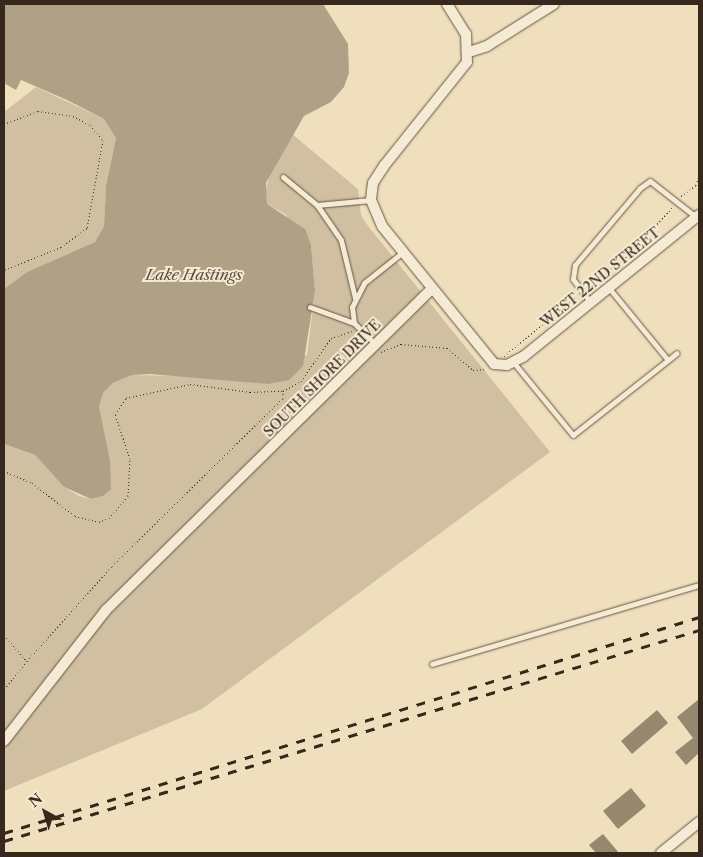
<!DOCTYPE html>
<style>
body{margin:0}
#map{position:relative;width:703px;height:857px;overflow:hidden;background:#efdfbc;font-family:"Libre Caslon Text",serif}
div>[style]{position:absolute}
.green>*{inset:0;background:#d0c0a1}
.water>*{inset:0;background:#b0a186}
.building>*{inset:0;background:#96876f}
.path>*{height:1px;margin-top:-0.5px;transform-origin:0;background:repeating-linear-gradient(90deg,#36281c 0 1px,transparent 0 3.5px)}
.roads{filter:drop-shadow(0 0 1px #645644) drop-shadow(0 0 1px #645644)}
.service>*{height:5px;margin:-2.5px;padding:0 2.5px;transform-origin:2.5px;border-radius:2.5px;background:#f5ead3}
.minor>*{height:10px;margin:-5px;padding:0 5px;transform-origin:5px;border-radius:5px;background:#f5ead3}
.rail>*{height:2.5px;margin-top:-1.25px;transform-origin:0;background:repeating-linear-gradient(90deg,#36281c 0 9px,transparent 0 18px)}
span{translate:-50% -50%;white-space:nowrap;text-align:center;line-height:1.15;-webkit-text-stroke:4px #f5ead3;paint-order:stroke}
.street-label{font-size:14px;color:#36281c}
.water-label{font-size:15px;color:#5b4c3c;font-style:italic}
.frame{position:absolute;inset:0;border:5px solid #36281c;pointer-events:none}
.north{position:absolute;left:20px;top:787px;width:50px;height:50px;-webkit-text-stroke:4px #f5ead3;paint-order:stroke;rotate:321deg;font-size:14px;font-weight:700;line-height:20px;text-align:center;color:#36281c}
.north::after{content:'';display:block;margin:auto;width:18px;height:22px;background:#36281c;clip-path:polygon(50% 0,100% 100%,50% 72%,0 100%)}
</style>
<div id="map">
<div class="green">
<i style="clip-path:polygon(36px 87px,104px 119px,112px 127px,116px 138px,106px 186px,104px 226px,95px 242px,27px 272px,4px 289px,4px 112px)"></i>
<i style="clip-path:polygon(292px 134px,358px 189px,361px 215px,368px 226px,550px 452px,202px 709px,4px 791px,4px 444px,35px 455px,64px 487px,79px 496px,91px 499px,103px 496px,99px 407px,103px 393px,113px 383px,132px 375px,178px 376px,307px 355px,315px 291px,311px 245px,285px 214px,267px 204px,266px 190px,271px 169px)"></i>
</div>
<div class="water">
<i style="clip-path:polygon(4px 4px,323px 4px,348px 44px,349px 73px,344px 87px,331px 102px,304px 116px,266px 183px,267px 204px,305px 229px,311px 245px,315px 291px,303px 366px,289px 380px,268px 384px,150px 374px,132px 375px,113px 383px,103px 393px,99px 407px,110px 461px,111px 489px,103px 496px,91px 499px,64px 487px,35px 455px,4px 444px,4px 289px,27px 272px,95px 242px,104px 226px,106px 186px,116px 138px,104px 119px,67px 100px,21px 80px,16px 90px,4px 83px)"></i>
</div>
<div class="building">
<i style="clip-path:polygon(699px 699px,699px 753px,686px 765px,675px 752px,693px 738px,677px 717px)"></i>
<i style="clip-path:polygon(657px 710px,668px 723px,632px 754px,621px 741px)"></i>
<i style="clip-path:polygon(631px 788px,646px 806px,618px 829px,603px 811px)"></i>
<i style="clip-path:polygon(603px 834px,619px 853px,596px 853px,589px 845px)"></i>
</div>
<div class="path">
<i style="left:4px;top:124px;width:36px;rotate:-21deg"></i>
<i style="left:38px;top:111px;width:35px;rotate:8deg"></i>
<i style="left:73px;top:116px;width:19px;rotate:28deg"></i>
<i style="left:90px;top:125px;width:20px;rotate:49deg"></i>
<i style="left:103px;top:140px;width:89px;rotate:100.3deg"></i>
<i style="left:87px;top:228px;width:32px;rotate:144deg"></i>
<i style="left:61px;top:247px;width:61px;rotate:158deg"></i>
<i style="left:681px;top:196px;width:19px;rotate:-36deg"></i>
<i style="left:696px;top:185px;width:9px;rotate:-72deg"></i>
<i style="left:587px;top:288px;width:50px;rotate:-38.5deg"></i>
<i style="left:626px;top:257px;width:69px;rotate:-46.8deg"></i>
<i style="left:381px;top:352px;width:22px;rotate:-22deg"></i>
<i style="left:401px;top:344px;width:46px;rotate:5deg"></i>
<i style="left:447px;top:348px;width:34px;rotate:40deg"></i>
<i style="left:473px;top:370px;width:14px;rotate:-4deg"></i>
<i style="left:504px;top:356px;width:93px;rotate:-39.3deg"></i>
<i style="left:4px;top:471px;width:30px;rotate:23deg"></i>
<i style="left:32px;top:483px;width:54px;rotate:37.5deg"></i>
<i style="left:75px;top:516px;width:25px;rotate:14deg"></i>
<i style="left:99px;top:522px;width:11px;rotate:-22deg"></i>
<i style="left:109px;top:518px;width:29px;rotate:-49deg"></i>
<i style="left:128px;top:496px;width:37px;rotate:-87deg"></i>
<i style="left:130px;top:459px;width:47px;rotate:-108.4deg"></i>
<i style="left:115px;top:414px;width:19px;rotate:-55deg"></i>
<i style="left:126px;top:398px;width:66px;rotate:-12.3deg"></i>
<i style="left:190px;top:384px;width:61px;rotate:7.6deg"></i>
<i style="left:250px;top:392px;width:33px;rotate:-2deg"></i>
<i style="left:283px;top:391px;width:21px;rotate:-29deg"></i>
<i style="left:301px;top:381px;width:52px;rotate:-55.1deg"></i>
<i style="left:331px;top:338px;width:23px;rotate:-18deg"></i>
<i style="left:4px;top:635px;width:35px;rotate:49deg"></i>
<i style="left:27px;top:661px;width:36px;rotate:129deg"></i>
<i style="left:27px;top:661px;width:127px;rotate:-48.2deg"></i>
<i style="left:112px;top:566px;width:240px;rotate:-44.5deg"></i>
<i style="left:283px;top:398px;width:7px;rotate:-90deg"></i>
</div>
<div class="roads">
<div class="service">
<i style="left:283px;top:177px;width:44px;rotate:39.5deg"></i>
<i style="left:317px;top:205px;width:54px;rotate:-5.3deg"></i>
<i style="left:317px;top:205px;width:42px;rotate:55.6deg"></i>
<i style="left:341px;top:240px;width:60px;rotate:76.4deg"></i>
<i style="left:609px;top:288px;width:93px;rotate:50.7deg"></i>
<i style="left:591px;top:303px;width:30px;rotate:-127deg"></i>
<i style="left:573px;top:279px;width:14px;rotate:-82deg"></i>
<i style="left:575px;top:265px;width:101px;rotate:-49.8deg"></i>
<i style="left:640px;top:188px;width:12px;rotate:-35deg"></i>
<i style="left:650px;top:181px;width:58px;rotate:38deg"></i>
<i style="left:310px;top:307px;width:47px;rotate:20deg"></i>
<i style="left:375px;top:344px;width:30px;rotate:-135deg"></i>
<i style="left:354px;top:323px;width:16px;rotate:-97deg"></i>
<i style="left:352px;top:307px;width:27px;rotate:-63deg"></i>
<i style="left:364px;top:283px;width:50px;rotate:-38.5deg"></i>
<i style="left:514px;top:363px;width:93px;rotate:50.7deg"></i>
<i style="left:573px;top:435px;width:132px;rotate:-38.3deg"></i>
<i style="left:432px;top:664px;width:278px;rotate:-16.5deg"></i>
</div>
<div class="minor">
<i style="left:447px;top:4px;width:36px;rotate:58deg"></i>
<i style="left:466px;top:34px;width:28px;rotate:88deg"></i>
<i style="left:467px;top:62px;width:133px;rotate:128.6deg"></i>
<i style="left:384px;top:166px;width:20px;rotate:123deg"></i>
<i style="left:373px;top:183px;width:17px;rotate:97deg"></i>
<i style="left:371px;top:200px;width:28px;rotate:67deg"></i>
<i style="left:382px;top:226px;width:178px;rotate:50.9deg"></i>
<i style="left:494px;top:364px;width:13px;rotate:4deg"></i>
<i style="left:507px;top:365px;width:18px;rotate:-27deg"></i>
<i style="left:523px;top:357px;width:226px;rotate:-38.9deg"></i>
<i style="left:469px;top:52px;width:19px;rotate:-18deg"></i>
<i style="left:487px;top:46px;width:79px;rotate:-32.1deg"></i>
<i style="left:4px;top:741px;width:166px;rotate:-52.1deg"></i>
<i style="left:106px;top:610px;width:457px;rotate:-44.6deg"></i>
<i style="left:661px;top:853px;width:49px;rotate:-39.2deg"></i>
</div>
</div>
<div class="rail">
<i style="left:4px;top:833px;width:728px;rotate:-17.26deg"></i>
<i style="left:4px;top:841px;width:726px;rotate:-16.89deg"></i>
</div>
<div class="street-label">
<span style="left:600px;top:277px;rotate:-39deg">WEST 22ND STREET</span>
<span style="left:322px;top:378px;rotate:-45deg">SOUTH SHORE DRIVE</span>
</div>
<div class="water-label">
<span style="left:194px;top:275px">Lake Hastings</span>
</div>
<div class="frame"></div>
<div class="north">N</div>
</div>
